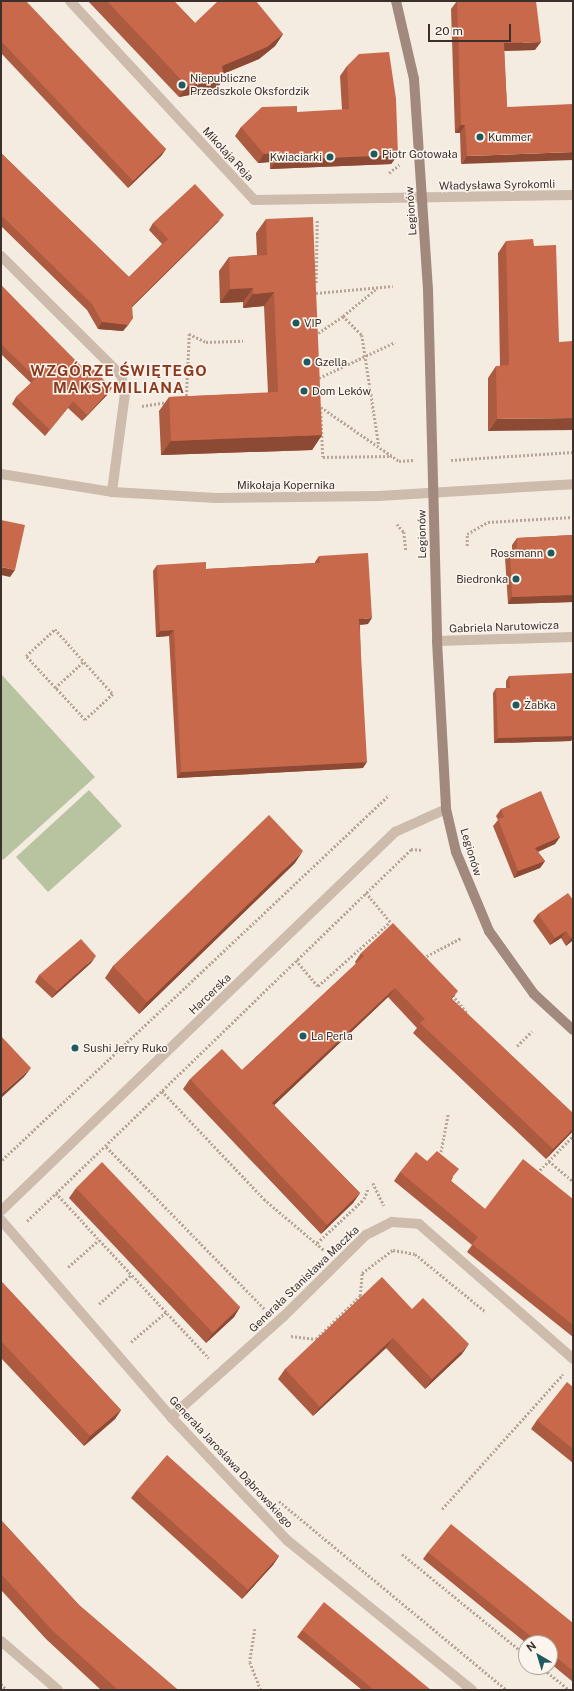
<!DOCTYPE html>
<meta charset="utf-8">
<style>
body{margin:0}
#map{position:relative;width:574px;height:1691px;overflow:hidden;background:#f4ebe1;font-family:"Public Sans",sans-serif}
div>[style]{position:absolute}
.green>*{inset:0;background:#b8c4a0}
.path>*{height:2.5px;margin-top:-1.25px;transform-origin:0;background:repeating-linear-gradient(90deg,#b9a596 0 2px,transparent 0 4px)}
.street>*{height:10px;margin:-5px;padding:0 5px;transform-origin:5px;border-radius:5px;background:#cdbbac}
.secondary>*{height:10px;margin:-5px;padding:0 5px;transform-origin:5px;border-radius:5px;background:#a18a7d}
.wall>*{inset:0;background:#ac5a40}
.shaded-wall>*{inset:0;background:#8c4a34}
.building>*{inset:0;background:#c8694b}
.dots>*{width:11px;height:11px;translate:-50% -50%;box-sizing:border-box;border:2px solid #fbf5ee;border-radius:50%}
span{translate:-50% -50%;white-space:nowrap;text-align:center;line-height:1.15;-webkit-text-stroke:3px #fbf5ee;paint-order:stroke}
.poi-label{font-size:11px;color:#3b302b}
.left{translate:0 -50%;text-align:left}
.right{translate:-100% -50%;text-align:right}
.street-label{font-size:11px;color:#3b302b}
.district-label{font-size:15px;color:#8c3b22;font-weight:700;letter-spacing:1px}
.frame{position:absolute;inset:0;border:2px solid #3b302b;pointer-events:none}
.north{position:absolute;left:518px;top:1635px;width:40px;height:40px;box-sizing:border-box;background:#fbf5ee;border:1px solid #aea6a0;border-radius:50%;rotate:322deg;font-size:11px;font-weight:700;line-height:16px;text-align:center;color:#3b302b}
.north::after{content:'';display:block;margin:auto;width:14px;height:18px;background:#1f5a5e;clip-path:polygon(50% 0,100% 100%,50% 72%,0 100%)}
.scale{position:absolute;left:428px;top:24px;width:83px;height:18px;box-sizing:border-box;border:2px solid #3b302b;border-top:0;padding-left:5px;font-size:12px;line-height:14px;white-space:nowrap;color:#3b302b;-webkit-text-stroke:3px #fbf5ee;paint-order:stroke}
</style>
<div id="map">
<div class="green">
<i style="clip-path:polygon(1px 674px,95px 777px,3px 860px,1px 857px)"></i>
<i style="clip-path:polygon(89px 790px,122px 826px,48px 892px,16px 857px)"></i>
</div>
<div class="path">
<i style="left:389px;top:173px;width:13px;rotate:-39deg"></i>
<i style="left:316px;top:283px;width:64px;rotate:-89.1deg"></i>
<i style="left:316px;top:293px;width:77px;rotate:-5.2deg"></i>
<i style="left:343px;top:316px;width:43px;rotate:-39.3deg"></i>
<i style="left:318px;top:333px;width:30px;rotate:-34deg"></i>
<i style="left:343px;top:316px;width:27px;rotate:45deg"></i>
<i style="left:362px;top:335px;width:112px;rotate:81.3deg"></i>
<i style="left:319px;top:378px;width:84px;rotate:-25.3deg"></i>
<i style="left:186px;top:400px;width:66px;rotate:-87.4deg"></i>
<i style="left:189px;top:334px;width:19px;rotate:25deg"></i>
<i style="left:206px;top:342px;width:37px;rotate:-2deg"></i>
<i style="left:142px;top:406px;width:26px;rotate:-9deg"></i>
<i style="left:321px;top:407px;width:95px;rotate:34.7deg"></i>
<i style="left:399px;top:461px;width:15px;rotate:-4deg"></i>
<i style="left:321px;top:412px;width:45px;rotate:87.5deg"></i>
<i style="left:323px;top:457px;width:69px;rotate:-0.8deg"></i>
<i style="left:451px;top:460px;width:122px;rotate:-3.8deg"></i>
<i style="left:397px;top:524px;width:11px;rotate:49deg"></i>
<i style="left:404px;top:532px;width:18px;rotate:84deg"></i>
<i style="left:467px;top:546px;width:12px;rotate:-90deg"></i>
<i style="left:467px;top:534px;width:24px;rotate:-30deg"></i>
<i style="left:488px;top:522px;width:85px;rotate:-3.4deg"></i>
<i style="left:55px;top:629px;width:87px;rotate:48.3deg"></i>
<i style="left:113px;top:694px;width:38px;rotate:137deg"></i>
<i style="left:85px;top:720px;width:87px;rotate:-132.7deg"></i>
<i style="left:26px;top:656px;width:40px;rotate:-43deg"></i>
<i style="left:55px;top:688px;width:40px;rotate:-43deg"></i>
<i style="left:423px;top:958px;width:43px;rotate:-27.8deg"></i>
<i style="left:296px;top:960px;width:34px;rotate:50deg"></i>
<i style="left:318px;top:986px;width:96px;rotate:-41.6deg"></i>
<i style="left:390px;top:922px;width:38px;rotate:-130deg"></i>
<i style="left:453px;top:995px;width:23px;rotate:52deg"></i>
<i style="left:517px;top:1046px;width:21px;rotate:-45deg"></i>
<i style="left:162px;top:1091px;width:149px;rotate:46.6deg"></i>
<i style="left:264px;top:1199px;width:79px;rotate:40.4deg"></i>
<i style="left:440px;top:1156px;width:43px;rotate:-79.2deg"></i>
<i style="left:2px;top:1160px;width:532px;rotate:-43.32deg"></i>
<i style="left:549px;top:1161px;width:31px;rotate:40deg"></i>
<i style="left:537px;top:1173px;width:52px;rotate:-45.8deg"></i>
<i style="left:373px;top:1183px;width:25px;rotate:64deg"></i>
<i style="left:56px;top:1193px;width:225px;rotate:47.2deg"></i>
<i style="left:27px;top:1221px;width:108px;rotate:-43.9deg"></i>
<i style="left:317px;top:1243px;width:64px;rotate:-43.1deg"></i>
<i style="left:364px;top:1199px;width:12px;rotate:-70deg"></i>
<i style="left:68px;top:1267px;width:41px;rotate:-41.1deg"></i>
<i style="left:99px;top:1304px;width:43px;rotate:-42.2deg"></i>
<i style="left:264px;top:1309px;width:228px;rotate:-134.3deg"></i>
<i style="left:105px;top:1146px;width:426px;rotate:-44.1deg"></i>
<i style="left:411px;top:849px;width:12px;rotate:5deg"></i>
<i style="left:291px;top:1336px;width:25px;rotate:7deg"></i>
<i style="left:316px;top:1339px;width:62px;rotate:-44.3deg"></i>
<i style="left:360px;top:1296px;width:23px;rotate:-85deg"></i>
<i style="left:362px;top:1273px;width:39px;rotate:-37deg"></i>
<i style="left:393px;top:1250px;width:22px;rotate:10deg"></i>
<i style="left:415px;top:1254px;width:90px;rotate:39.2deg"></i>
<i style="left:131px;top:1342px;width:46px;rotate:-40.6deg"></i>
<i style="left:279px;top:1501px;width:296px;rotate:39.7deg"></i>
<i style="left:442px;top:1509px;width:181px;rotate:-48.1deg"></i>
<i style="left:402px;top:1554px;width:160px;rotate:39.2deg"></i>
<i style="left:255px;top:1629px;width:33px;rotate:99deg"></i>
<i style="left:250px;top:1662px;width:30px;rotate:69deg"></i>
<i style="left:541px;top:1667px;width:36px;rotate:39deg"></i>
<i style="left:1px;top:1684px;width:8px;rotate:45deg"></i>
</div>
<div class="street">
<i style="left:70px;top:1px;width:271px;rotate:47.2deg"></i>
<i style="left:254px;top:200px;width:319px;rotate:-0.9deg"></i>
<i style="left:1px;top:256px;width:169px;rotate:44.8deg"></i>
<i style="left:121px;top:375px;width:18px;rotate:77deg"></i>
<i style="left:125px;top:393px;width:100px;rotate:97.5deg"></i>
<i style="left:1px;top:474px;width:112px;rotate:9.2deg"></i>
<i style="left:112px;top:492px;width:104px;rotate:3.3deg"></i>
<i style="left:216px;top:498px;width:163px;rotate:-0.7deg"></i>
<i style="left:379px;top:496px;width:194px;rotate:-3.5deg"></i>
<i style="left:437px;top:641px;width:136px;rotate:-1.7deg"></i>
<i style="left:1px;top:1211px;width:547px;rotate:-43.89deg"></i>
<i style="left:395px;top:832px;width:56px;rotate:-24.3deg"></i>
<i style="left:1px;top:1220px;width:260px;rotate:49.2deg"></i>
<i style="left:171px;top:1417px;width:170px;rotate:46.7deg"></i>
<i style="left:288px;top:1541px;width:237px;rotate:39deg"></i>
<i style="left:171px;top:1417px;width:150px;rotate:-41.8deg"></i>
<i style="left:283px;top:1317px;width:117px;rotate:-44.7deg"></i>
<i style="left:366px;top:1235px;width:29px;rotate:-27deg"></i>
<i style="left:392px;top:1222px;width:27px;rotate:4deg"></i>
<i style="left:419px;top:1224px;width:205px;rotate:41.2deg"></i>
<i style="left:1px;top:1641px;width:75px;rotate:40.7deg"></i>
</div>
<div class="secondary">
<i style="left:396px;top:1px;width:80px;rotate:77deg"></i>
<i style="left:414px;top:79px;width:211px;rotate:86.2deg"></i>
<i style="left:428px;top:290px;width:351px;rotate:88.5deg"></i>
<i style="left:437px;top:641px;width:168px;rotate:86.9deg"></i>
<i style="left:446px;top:809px;width:44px;rotate:76.9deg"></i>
<i style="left:456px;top:852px;width:86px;rotate:67.3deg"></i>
<i style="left:489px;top:931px;width:77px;rotate:54.5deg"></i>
<i style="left:534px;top:994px;width:53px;rotate:42.7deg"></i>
</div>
<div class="wall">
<i style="clip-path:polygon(1px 1px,166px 149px,161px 156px,128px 188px,1px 53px)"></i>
<i style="clip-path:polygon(88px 1px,174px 1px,195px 23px,283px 34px,275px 46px,259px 59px,223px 74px,224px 78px,216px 90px,179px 97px)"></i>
<i style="clip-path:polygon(457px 1px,535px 50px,504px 51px,507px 107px,461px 164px,460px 133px,455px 133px,451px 9px)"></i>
<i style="clip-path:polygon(347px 66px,398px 155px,391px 164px,270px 169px,270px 162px,258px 163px,235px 136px,241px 127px,342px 110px,340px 76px)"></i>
<i style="clip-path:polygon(1px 153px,129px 277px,162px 244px,149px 230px,153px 223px,219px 221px,132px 307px,129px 324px,123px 331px,98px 329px,87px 310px,1px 226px)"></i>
<i style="clip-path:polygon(266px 219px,322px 435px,312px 450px,161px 455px,159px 411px,169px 397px,268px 393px,264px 306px,243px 308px,243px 302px,220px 303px,219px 271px,229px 257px,257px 255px,256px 233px)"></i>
<i style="clip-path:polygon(506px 241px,534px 246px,559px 342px,488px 431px,488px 378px,496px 366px,500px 366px,498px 253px)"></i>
<i style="clip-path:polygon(1px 285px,107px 395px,82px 421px,68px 408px,45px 436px,12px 404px,16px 397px,31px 383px,1px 354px)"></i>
<i style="clip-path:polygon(573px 535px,573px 602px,508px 604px,505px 557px,510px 550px,512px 550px,512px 545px,517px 538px)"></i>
<i style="clip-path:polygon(319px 556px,368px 624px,360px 625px,363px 768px,177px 778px,169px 636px,156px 637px,153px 571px,157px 565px,206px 569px,315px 563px,315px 562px)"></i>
<i style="clip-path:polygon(509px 676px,573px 677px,573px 737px,571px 741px,494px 743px,493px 693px,496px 688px,506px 688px,506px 681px)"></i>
<i style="clip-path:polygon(501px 809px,560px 837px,555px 844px,538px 852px,545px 861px,540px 868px,514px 878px,493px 826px,498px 820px,496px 816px)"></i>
<i style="clip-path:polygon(295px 863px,139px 1014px,105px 978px,113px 966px)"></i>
<i style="clip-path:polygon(573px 900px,573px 940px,566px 946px,561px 938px,550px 945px,533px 921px,538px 914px)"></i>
<i style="clip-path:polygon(361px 953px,452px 999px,573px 1131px,546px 1159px,413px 1033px,417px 1028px,388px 997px,274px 1105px,360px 1193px,353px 1203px,321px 1234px,183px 1089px,190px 1079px,242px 1070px,356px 964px,355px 962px)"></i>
<i style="clip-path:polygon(91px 963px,52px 998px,35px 982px,39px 975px)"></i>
<i style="clip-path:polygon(427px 1161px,453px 1177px,451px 1181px,485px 1209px,573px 1199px,573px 1337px,467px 1252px,472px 1245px,394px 1181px,400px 1172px)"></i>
<i style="clip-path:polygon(76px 1188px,240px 1307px,234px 1317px,206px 1343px,69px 1198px)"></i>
<i style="clip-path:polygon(1px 1281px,121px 1410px,115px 1419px,84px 1446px,1px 1358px)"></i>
<i style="clip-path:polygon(412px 1309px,462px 1354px,425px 1389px,386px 1348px,313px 1416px,278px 1379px,285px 1369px)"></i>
<i style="clip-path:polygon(573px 1387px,573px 1463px,531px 1429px,537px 1420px)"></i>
<i style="clip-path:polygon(137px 1490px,279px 1556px,273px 1565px,242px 1599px,131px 1498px)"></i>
<i style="clip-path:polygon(1px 1520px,79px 1605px,178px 1690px,101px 1690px,46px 1639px,1px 1590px)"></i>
<i style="clip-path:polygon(428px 1552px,573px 1623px,573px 1682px,550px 1663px,550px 1643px,526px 1643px,423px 1559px)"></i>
<i style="clip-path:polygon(302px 1630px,431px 1690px,362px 1690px,297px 1637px)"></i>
</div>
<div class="shaded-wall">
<i style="clip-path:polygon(283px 34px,275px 46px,259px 59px,213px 78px,222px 66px)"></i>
<i style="clip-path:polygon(541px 42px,535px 50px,498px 51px,504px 43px)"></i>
<i style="clip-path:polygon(224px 78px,216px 90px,179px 97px,187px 86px)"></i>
<i style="clip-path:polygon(461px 125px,465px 125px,460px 133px,455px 133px)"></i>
<i style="clip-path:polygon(166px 149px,161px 156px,128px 188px,133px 181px)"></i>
<i style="clip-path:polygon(573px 152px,573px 160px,461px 164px,467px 156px)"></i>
<i style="clip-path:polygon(276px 153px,270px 162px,258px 163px,264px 154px)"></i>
<i style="clip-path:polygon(398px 155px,391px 164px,270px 169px,277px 160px)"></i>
<i style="clip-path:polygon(224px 215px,219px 221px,127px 312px,132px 306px)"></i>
<i style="clip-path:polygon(253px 288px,243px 302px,220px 303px,230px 289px)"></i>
<i style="clip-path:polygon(274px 292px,264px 306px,243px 308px,253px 294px)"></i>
<i style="clip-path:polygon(133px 318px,123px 331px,98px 329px,102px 322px)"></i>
<i style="clip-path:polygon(112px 388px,107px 395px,82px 421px,87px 415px)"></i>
<i style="clip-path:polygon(573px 418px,573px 430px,488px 431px,497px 419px)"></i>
<i style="clip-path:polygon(322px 435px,312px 450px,161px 455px,171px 441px)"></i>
<i style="clip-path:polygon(1px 567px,15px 570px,10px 577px,1px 575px)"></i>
<i style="clip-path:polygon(573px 595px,573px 602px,508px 604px,512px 597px)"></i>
<i style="clip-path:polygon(372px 618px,368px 624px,355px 625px,359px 619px)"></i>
<i style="clip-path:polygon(174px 630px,169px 636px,156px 637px,160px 631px)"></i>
<i style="clip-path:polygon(573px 736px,573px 737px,571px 741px,494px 743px,498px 738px)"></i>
<i style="clip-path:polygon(367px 762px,363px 768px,177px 778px,181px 772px)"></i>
<i style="clip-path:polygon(560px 837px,555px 844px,530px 855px,535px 848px)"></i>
<i style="clip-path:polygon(303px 851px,295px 863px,139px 1014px,147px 1002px)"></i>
<i style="clip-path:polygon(545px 861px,540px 868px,514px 878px,518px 871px)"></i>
<i style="clip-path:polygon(566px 931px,561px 938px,550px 945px,555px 938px)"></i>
<i style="clip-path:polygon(573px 937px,573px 940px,566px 946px,571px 938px)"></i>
<i style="clip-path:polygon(96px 956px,91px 963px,52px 998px,57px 991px)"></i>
<i style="clip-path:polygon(395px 988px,388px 997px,266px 1113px,272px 1103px)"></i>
<i style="clip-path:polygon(458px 991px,451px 1000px,451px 998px)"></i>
<i style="clip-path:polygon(31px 1068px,24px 1077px,1px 1098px,1px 1094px)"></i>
<i style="clip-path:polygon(573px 1129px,573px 1131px,546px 1159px,553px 1149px)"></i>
<i style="clip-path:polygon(360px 1193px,353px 1203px,321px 1234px,327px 1225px)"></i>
<i style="clip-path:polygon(240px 1307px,234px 1317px,206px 1343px,213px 1333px)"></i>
<i style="clip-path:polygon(393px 1338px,386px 1348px,313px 1416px,320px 1407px)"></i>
<i style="clip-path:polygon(469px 1344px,462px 1354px,425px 1389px,432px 1379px)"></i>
<i style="clip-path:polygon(121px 1410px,115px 1419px,84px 1446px,90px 1436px)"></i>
<i style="clip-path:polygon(279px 1556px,273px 1565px,242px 1599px,248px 1590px)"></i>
</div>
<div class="building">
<i style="clip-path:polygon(1px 1px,26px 1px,166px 149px,133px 181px,1px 41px)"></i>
<i style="clip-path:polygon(107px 1px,174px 1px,195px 23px,218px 1px,256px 1px,283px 34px,267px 47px,222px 66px,224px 78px,187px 86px)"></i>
<i style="clip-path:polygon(457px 1px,536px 1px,541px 42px,504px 43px,507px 107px,573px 104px,573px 152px,467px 156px,465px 125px,461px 125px)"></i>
<i style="clip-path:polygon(389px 52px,396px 99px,398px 155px,277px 160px,276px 153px,264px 154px,241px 127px,262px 107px,297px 106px,297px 112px,349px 109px,347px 66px,359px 54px)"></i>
<i style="clip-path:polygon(1px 153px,129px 277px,168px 239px,153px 223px,195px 184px,224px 215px,132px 306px,133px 318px,128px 325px,102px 322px,92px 304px,1px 215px)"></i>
<i style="clip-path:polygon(313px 217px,322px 435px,171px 441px,169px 397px,278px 392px,274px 292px,253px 294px,253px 288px,230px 289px,229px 257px,267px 255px,266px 219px)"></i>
<i style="clip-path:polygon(533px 239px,534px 246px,556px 245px,559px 342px,573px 341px,573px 418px,497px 419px,496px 366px,509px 365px,506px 241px)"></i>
<i style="clip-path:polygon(1px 285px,88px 373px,93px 369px,112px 388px,87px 415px,73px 401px,50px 430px,16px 397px,36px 378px,1px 344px)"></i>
<i style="clip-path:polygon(1px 520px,25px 525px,15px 570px,1px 567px)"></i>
<i style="clip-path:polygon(573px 535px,573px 595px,512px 597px,510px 550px,517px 550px,517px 538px)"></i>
<i style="clip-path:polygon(368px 553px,372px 618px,359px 619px,367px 762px,181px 772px,174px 630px,160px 631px,157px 565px,206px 562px,206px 569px,320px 563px,319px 556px)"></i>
<i style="clip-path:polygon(573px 673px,573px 736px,498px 738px,496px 688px,510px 688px,509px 676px)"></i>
<i style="clip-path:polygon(541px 791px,560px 837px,535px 848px,545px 861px,518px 871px,498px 819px,504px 817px,501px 809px)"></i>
<i style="clip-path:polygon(269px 815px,303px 851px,147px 1002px,113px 966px)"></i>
<i style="clip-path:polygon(568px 893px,573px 900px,573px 937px,571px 938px,566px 931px,555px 938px,538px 914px)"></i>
<i style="clip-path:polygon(393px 923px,458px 991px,451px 998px,573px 1113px,573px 1129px,553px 1149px,420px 1023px,425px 1019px,395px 988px,272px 1103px,360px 1193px,327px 1225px,190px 1079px,222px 1049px,242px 1070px,364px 956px,361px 953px)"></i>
<i style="clip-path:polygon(81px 939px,96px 956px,57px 991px,39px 975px)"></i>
<i style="clip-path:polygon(1px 1036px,31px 1068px,1px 1094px)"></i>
<i style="clip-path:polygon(437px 1151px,459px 1169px,450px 1180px,485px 1209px,523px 1159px,573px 1199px,573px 1325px,472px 1244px,478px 1237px,400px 1172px,416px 1152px,427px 1161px)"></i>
<i style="clip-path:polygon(102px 1162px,240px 1307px,213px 1333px,76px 1188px)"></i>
<i style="clip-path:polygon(382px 1277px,412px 1309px,423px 1298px,469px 1344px,432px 1379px,393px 1338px,320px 1407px,285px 1369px)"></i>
<i style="clip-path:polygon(1px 1281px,121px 1410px,90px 1436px,1px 1341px)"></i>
<i style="clip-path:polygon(567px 1382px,573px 1387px,573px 1449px,537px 1420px)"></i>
<i style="clip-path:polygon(167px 1455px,279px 1556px,248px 1590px,137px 1490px)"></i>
<i style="clip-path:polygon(1px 1520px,79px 1605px,178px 1690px,118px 1690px,52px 1630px,1px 1574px)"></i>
<i style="clip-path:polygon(451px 1524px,573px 1623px,573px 1671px,550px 1652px,550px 1643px,539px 1643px,428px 1552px)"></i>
<i style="clip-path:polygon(324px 1602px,431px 1690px,374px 1690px,302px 1630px)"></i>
</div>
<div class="dots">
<i style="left:182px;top:85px;background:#1f5a5e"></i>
<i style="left:480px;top:137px;background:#1f5a5e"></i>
<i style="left:374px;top:154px;background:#1f5a5e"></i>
<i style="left:330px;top:157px;background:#1f5a5e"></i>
<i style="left:296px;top:323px;background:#1f5a5e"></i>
<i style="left:307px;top:362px;background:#1f5a5e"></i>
<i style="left:304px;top:391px;background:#1f5a5e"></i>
<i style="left:551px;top:553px;background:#1f5a5e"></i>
<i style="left:516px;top:579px;background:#1f5a5e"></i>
<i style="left:516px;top:705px;background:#1f5a5e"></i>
<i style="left:303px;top:1036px;background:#1f5a5e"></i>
<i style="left:75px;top:1048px;background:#1f5a5e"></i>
</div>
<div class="poi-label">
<span class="left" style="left:190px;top:85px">Niepubliczne<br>Przedszkole Oksfordzik</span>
<span class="left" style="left:488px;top:137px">Kummer</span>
<span class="left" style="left:382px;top:154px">Piotr Gotowała</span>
<span class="right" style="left:322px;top:157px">Kwiaciarki</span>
<span class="left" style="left:304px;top:323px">VIP</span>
<span class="left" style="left:315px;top:362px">Gzella</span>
<span class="left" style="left:312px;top:391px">Dom Leków</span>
<span class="right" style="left:543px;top:553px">Rossmann</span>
<span class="right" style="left:508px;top:579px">Biedronka</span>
<span class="left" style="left:524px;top:705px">Żabka</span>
<span class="left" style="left:311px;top:1036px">La Perla</span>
<span class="left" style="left:83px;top:1048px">Sushi Jerry Ruko</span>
</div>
<div class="street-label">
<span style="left:228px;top:154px;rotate:47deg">Mikołaja Reja</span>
<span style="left:497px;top:185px;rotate:-1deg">Władysława Syrokomli</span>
<span style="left:411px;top:211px;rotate:-94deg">Legionów</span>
<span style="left:286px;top:485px">Mikołaja Kopernika</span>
<span style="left:422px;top:534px;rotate:-91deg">Legionów</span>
<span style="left:504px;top:627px;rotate:-2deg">Gabriela Narutowicza</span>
<span style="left:471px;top:852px;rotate:73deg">Legionów</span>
<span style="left:210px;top:994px;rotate:-44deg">Harcerska</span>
<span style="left:304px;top:1279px;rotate:-44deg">Generała Stanisława Maczka</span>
<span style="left:231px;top:1462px;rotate:47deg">Generała Jarosława Dąbrowskiego</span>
</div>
<div class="district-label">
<span style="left:119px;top:379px">WZGÓRZE ŚWIĘTEGO<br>MAKSYMILIANA</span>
</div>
<div class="frame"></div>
<div class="north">N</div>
<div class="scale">20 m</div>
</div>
